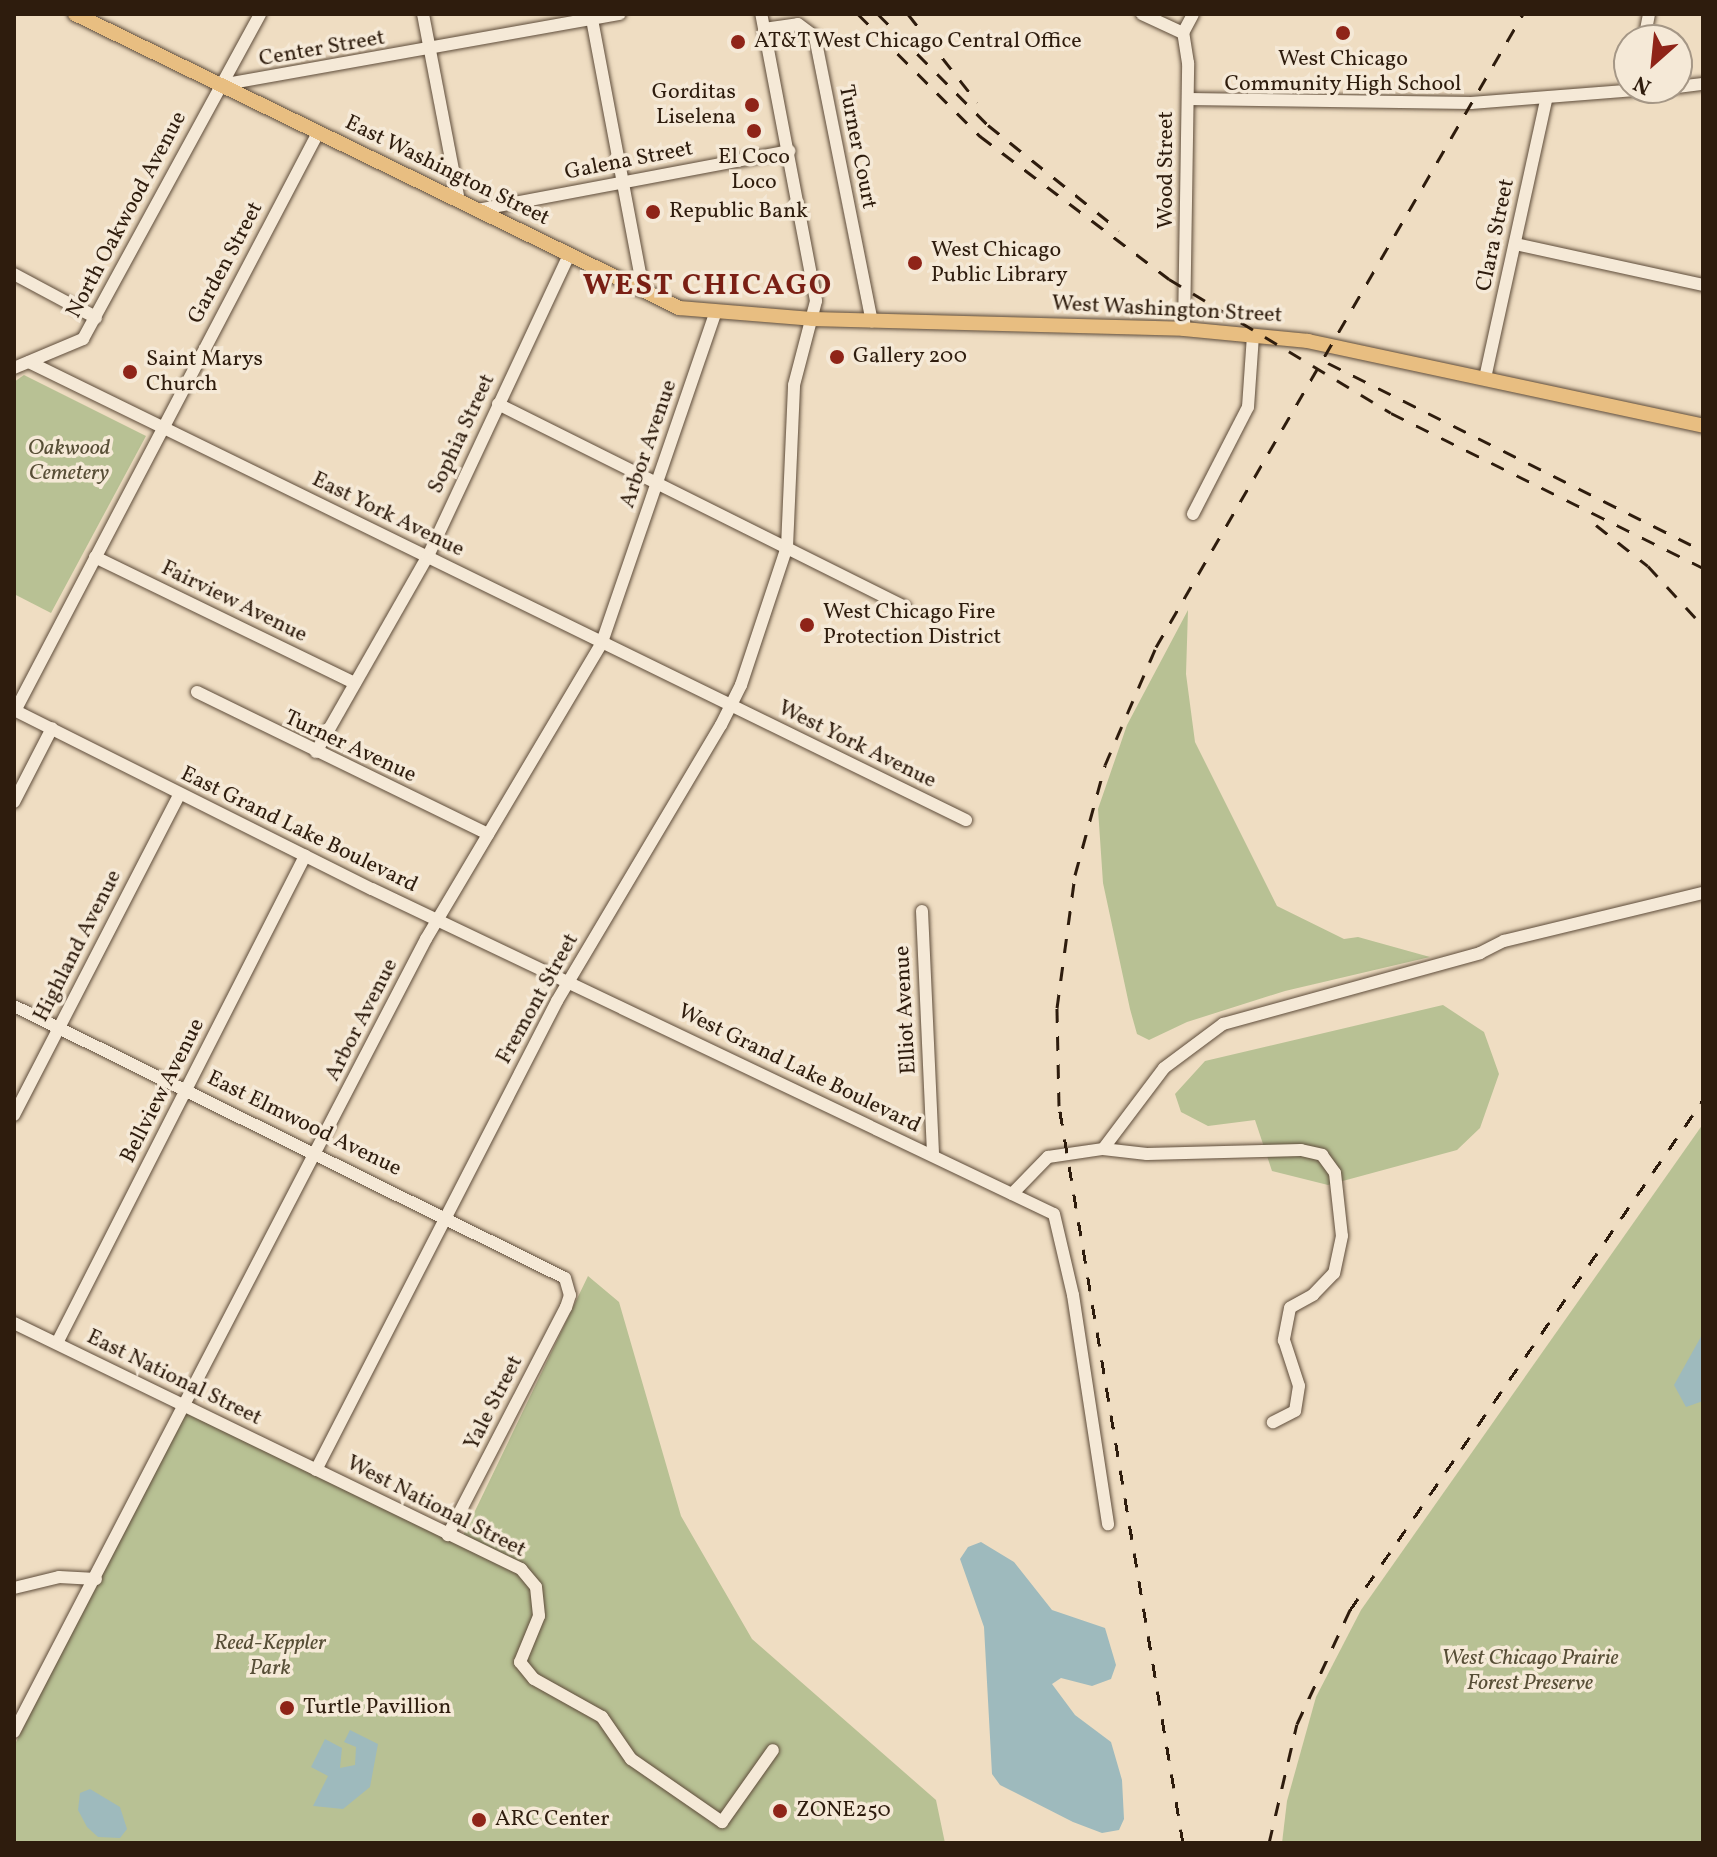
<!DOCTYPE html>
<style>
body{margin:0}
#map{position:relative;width:1717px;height:1857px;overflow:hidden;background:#efddc2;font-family:Vollkorn,serif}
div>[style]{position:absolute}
.green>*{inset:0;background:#b8c194}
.water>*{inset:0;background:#9ebabd}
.roads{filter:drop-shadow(0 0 2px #5e4c3a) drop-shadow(0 0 2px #5e4c3a)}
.minor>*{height:12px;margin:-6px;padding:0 6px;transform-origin:6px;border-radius:6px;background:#f5e9d7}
.major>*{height:14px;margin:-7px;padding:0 7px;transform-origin:7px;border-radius:7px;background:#e8be81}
.rail>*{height:3px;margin-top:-1.5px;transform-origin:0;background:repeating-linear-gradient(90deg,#2e1c0d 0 14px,transparent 0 28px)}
.dots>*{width:22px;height:22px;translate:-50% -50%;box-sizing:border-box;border:4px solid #f5e9d7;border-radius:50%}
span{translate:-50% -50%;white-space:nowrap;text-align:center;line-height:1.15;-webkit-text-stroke:7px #f5e9d7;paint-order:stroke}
.poi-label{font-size:22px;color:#2e1c0d}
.left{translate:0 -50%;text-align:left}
.right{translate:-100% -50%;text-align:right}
.street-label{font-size:22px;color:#2e1c0d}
.park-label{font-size:22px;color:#574e36;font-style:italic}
.district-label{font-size:30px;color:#7a1f14;font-weight:700;letter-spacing:2px}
.frame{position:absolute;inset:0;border:16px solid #2e1c0d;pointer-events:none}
.north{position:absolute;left:1613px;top:24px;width:80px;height:80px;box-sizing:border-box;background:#f5e9d7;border:2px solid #a59786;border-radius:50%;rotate:207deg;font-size:22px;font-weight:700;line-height:32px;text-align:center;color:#2e1c0d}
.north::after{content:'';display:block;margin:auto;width:28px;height:36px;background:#8f2418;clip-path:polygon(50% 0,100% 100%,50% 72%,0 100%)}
</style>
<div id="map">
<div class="green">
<i style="clip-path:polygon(24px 375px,146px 436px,51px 613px,14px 594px,14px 382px)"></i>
<i style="clip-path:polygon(1188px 610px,1186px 674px,1195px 742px,1277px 906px,1344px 939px,1358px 937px,1430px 957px,1285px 991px,1187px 1022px,1149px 1040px,1137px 1034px,1130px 1009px,1103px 883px,1098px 809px,1127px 725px)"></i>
<i style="clip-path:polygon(1443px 1005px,1484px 1032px,1499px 1074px,1480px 1128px,1457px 1150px,1328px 1185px,1272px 1171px,1255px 1120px,1208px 1126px,1181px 1112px,1175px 1094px,1205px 1061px)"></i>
<i style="clip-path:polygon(1703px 1124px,1703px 1843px,1282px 1843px,1287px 1801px,1316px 1697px,1361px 1610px)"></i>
<i style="clip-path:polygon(588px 1276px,619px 1302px,681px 1516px,752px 1639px,936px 1800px,945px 1843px,14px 1843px,14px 1746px,187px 1406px,461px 1540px)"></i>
</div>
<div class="water">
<i style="clip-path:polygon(1703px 1333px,1703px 1401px,1686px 1407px,1674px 1385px)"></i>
<i style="clip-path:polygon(981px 1542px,1014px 1562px,1052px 1610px,1105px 1628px,1116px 1665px,1111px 1679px,1092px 1686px,1061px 1678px,1052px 1684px,1075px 1715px,1111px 1742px,1122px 1780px,1124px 1819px,1119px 1830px,1102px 1833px,1073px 1822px,1000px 1785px,992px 1774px,984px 1627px,960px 1559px,968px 1547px)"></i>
<i style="clip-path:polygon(350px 1730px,378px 1744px,370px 1787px,343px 1809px,313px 1806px,328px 1776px,311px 1767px,325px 1739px,342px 1748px,340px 1768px,355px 1765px,356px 1747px,344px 1742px)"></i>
<i style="clip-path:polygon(90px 1789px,120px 1807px,127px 1829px,120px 1838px,98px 1837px,87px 1827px,78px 1810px,80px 1793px)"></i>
</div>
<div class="roads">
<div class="minor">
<i style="left:423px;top:14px;width:190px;rotate:79.1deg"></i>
<i style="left:591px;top:14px;width:264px;rotate:79.3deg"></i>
<i style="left:640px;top:273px;width:16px;rotate:97deg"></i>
<i style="left:1142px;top:14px;width:45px;rotate:24.9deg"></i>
<i style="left:764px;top:29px;width:34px;rotate:-8deg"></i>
<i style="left:798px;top:24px;width:21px;rotate:37deg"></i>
<i style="left:815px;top:37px;width:290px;rotate:78.7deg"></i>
<i style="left:1644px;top:40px;width:26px;rotate:-79deg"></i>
<i style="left:220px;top:85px;width:406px;rotate:-10.1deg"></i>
<i style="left:1677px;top:87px;width:26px;rotate:-7deg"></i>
<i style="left:1188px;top:99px;width:283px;rotate:0.8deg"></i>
<i style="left:1471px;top:103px;width:193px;rotate:-4.5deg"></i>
<i style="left:477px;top:210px;width:318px;rotate:-10.7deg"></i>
<i style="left:1515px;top:244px;width:192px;rotate:12.3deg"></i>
<i style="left:14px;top:274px;width:93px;rotate:28.2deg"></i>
<i style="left:1184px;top:329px;width:266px;rotate:-89.1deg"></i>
<i style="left:1188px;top:63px;width:30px;rotate:-99deg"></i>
<i style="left:1183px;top:33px;width:21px;rotate:-62deg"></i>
<i style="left:29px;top:362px;width:1043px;rotate:26.05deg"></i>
<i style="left:14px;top:368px;width:75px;rotate:-22.8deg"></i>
<i style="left:83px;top:339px;width:370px;rotate:-61.4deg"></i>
<i style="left:1485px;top:378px;width:285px;rotate:-77.6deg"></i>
<i style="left:498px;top:404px;width:455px;rotate:26.5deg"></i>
<i style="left:1193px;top:514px;width:120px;rotate:-62.8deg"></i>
<i style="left:1248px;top:407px;width:71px;rotate:-86deg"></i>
<i style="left:95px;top:557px;width:289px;rotate:25.9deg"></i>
<i style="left:197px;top:692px;width:324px;rotate:26deg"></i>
<i style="left:14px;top:710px;width:400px;rotate:26.6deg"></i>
<i style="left:372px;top:889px;width:755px;rotate:25.48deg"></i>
<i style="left:1054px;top:1214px;width:83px;rotate:76.8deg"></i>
<i style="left:1073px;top:1295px;width:232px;rotate:81.3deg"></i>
<i style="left:15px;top:711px;width:653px;rotate:-62.34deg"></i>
<i style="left:316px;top:752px;width:226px;rotate:-60.3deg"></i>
<i style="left:428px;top:556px;width:332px;rotate:-64.9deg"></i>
<i style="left:14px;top:802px;width:83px;rotate:-62.8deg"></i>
<i style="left:922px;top:911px;width:244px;rotate:87.4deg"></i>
<i style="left:14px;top:1006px;width:614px;rotate:26.27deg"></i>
<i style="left:565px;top:1278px;width:18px;rotate:74deg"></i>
<i style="left:570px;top:1295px;width:13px;rotate:108deg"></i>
<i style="left:566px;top:1307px;width:257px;rotate:117.4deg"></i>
<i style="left:14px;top:1115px;width:360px;rotate:-62.7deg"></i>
<i style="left:1103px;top:1149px;width:101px;rotate:-53deg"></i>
<i style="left:1164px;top:1068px;width:74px;rotate:-36.7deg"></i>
<i style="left:1223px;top:1024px;width:267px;rotate:-15.4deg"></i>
<i style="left:1480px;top:953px;width:27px;rotate:-27deg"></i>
<i style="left:1504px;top:941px;width:205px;rotate:-13.6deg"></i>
<i style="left:1012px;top:1194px;width:52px;rotate:-45.8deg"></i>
<i style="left:1048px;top:1157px;width:56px;rotate:-8.3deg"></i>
<i style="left:1103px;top:1149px;width:44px;rotate:6.5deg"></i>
<i style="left:1147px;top:1154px;width:154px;rotate:-1.5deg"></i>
<i style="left:1301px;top:1150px;width:22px;rotate:13deg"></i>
<i style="left:1322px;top:1155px;width:22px;rotate:54deg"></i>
<i style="left:1335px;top:1173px;width:63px;rotate:83.7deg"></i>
<i style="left:1342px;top:1236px;width:38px;rotate:102deg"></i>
<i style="left:1334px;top:1273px;width:30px;rotate:134deg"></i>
<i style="left:1313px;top:1295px;width:26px;rotate:151deg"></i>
<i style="left:1290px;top:1308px;width:33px;rotate:101deg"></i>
<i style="left:1284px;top:1340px;width:48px;rotate:71.9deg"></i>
<i style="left:1299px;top:1386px;width:25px;rotate:99deg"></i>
<i style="left:1295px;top:1411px;width:25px;rotate:153deg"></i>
<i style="left:14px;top:1323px;width:564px;rotate:25.88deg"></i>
<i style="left:521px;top:1569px;width:23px;rotate:50deg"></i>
<i style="left:536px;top:1587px;width:29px;rotate:84deg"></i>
<i style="left:539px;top:1616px;width:50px;rotate:112.4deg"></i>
<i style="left:520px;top:1662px;width:22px;rotate:51deg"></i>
<i style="left:534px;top:1679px;width:78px;rotate:29.2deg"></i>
<i style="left:602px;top:1717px;width:51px;rotate:55.4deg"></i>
<i style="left:631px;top:1759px;width:111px;rotate:34.7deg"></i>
<i style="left:722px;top:1822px;width:88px;rotate:-54.7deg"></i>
<i style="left:57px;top:1343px;width:547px;rotate:-63.01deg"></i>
<i style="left:316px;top:1470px;width:527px;rotate:-62.8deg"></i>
<i style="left:557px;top:1001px;width:321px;rotate:-59.3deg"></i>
<i style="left:721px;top:725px;width:45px;rotate:-63.4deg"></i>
<i style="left:741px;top:685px;width:145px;rotate:-71.6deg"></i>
<i style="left:787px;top:547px;width:162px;rotate:-87.5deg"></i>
<i style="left:794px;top:385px;width:87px;rotate:-75.3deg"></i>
<i style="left:816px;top:301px;width:292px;rotate:-100.8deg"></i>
<i style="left:14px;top:1588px;width:46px;rotate:-13.7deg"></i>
<i style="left:59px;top:1577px;width:37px;rotate:3deg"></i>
<i style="left:14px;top:1732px;width:894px;rotate:-62.55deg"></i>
<i style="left:426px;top:939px;width:345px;rotate:-59.3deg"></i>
<i style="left:602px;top:642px;width:347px;rotate:-71deg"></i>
</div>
<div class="major">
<i style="left:75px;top:14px;width:672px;rotate:25.95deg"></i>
<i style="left:679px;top:308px;width:133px;rotate:4.7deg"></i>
<i style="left:812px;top:319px;width:372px;rotate:1.5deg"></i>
<i style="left:1184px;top:329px;width:125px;rotate:5.5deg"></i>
<i style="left:1308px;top:341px;width:404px;rotate:12.1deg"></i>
</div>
</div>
<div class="rail">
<i style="left:858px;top:14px;width:173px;rotate:45deg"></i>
<i style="left:980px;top:136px;width:237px;rotate:37.1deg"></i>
<i style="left:1169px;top:279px;width:259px;rotate:31.1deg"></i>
<i style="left:1391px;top:413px;width:348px;rotate:26.4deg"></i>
<i style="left:878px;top:14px;width:156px;rotate:45.3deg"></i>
<i style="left:988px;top:125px;width:168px;rotate:38.7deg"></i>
<i style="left:908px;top:14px;width:112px;rotate:51.9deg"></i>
<i style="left:1328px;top:363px;width:419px;rotate:26.6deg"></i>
<i style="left:1596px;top:525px;width:66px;rotate:38.3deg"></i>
<i style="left:1648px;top:566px;width:81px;rotate:47.5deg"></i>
<i style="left:1183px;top:1843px;width:747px;rotate:-99.55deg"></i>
<i style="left:1059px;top:1106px;width:98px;rotate:-91.2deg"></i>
<i style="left:1057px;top:1008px;width:134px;rotate:-82.3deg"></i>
<i style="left:1075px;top:875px;width:114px;rotate:-74.7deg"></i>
<i style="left:1105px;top:765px;width:129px;rotate:-66.6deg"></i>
<i style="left:1156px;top:647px;width:732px;rotate:-59.9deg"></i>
<i style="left:1269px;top:1843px;width:122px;rotate:-76.8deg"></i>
<i style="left:1297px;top:1724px;width:126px;rotate:-65.1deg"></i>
<i style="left:1350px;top:1610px;width:620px;rotate:-55.31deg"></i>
</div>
<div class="dots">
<i style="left:1343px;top:33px;background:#8f2418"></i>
<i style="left:738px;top:42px;background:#8f2418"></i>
<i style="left:752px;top:105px;background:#8f2418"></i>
<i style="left:754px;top:131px;background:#8f2418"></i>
<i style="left:653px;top:212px;background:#8f2418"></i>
<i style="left:915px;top:263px;background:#8f2418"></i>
<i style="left:837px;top:357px;background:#8f2418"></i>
<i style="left:130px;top:372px;background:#8f2418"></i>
<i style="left:807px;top:625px;background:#8f2418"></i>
<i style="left:287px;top:1708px;background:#8f2418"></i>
<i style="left:780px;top:1811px;background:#8f2418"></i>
<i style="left:479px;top:1820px;background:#8f2418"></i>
</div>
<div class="poi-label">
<span class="left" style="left:754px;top:42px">AT&amp;T West Chicago Central Office</span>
<span style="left:1343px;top:72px">West Chicago<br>Community High School</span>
<span class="right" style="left:736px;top:105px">Gorditas<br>Liselena</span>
<span style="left:754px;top:170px">El Coco<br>Loco</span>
<span class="left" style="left:669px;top:212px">Republic Bank</span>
<span class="left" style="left:931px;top:263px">West Chicago<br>Public Library</span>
<span class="left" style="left:853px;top:357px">Gallery 200</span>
<span class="left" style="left:146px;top:372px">Saint Marys<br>Church</span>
<span class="left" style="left:823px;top:625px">West Chicago Fire<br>Protection District</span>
<span class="left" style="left:303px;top:1708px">Turtle Pavillion</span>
<span class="left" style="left:796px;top:1811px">ZONE250</span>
<span class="left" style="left:495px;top:1820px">ARC Center</span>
</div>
<div class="street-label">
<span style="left:322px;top:49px;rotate:-10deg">Center Street</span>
<span style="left:857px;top:147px;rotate:79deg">Turner Court</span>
<span style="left:629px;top:161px;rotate:-11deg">Galena Street</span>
<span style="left:1167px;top:170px;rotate:-90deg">Wood Street</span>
<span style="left:447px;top:171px;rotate:26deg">East Washington Street</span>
<span style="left:127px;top:215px;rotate:-62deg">North Oakwood Avenue</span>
<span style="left:1496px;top:235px;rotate:-78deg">Clara Street</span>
<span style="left:226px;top:263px;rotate:-62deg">Garden Street</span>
<span style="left:1167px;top:310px;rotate:3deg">West Washington Street</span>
<span style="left:462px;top:434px;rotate:-65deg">Sophia Street</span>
<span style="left:649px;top:444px;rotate:-71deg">Arbor Avenue</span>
<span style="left:388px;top:515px;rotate:26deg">East York Avenue</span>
<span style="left:234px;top:602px;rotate:26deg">Fairview Avenue</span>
<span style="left:857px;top:745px;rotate:26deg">West York Avenue</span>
<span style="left:350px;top:747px;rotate:25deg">Turner Avenue</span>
<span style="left:299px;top:830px;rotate:26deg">East Grand Lake Boulevard</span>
<span style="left:78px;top:946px;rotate:-63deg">Highland Avenue</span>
<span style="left:538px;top:999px;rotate:-61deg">Fremont Street</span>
<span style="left:906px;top:1010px;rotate:-93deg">Elliot Avenue</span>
<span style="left:362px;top:1020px;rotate:-63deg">Arbor Avenue</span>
<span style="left:799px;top:1069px;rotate:26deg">West Grand Lake Boulevard</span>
<span style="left:163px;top:1091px;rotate:-63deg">Bellview Avenue</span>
<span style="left:304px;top:1124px;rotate:26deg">East Elmwood Avenue</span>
<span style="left:174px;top:1378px;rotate:26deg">East National Street</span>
<span style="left:494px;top:1403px;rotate:-63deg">Yale Street</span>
<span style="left:436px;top:1507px;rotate:27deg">West National Street</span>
</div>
<div class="park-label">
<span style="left:69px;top:461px">Oakwood<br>Cemetery</span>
<span style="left:270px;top:1656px">Reed-Keppler<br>Park</span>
<span style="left:1530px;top:1671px">West Chicago Prairie<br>Forest Preserve</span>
</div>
<div class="district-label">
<span style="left:708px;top:286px">WEST CHICAGO</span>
</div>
<div class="frame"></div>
<div class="north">N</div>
</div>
